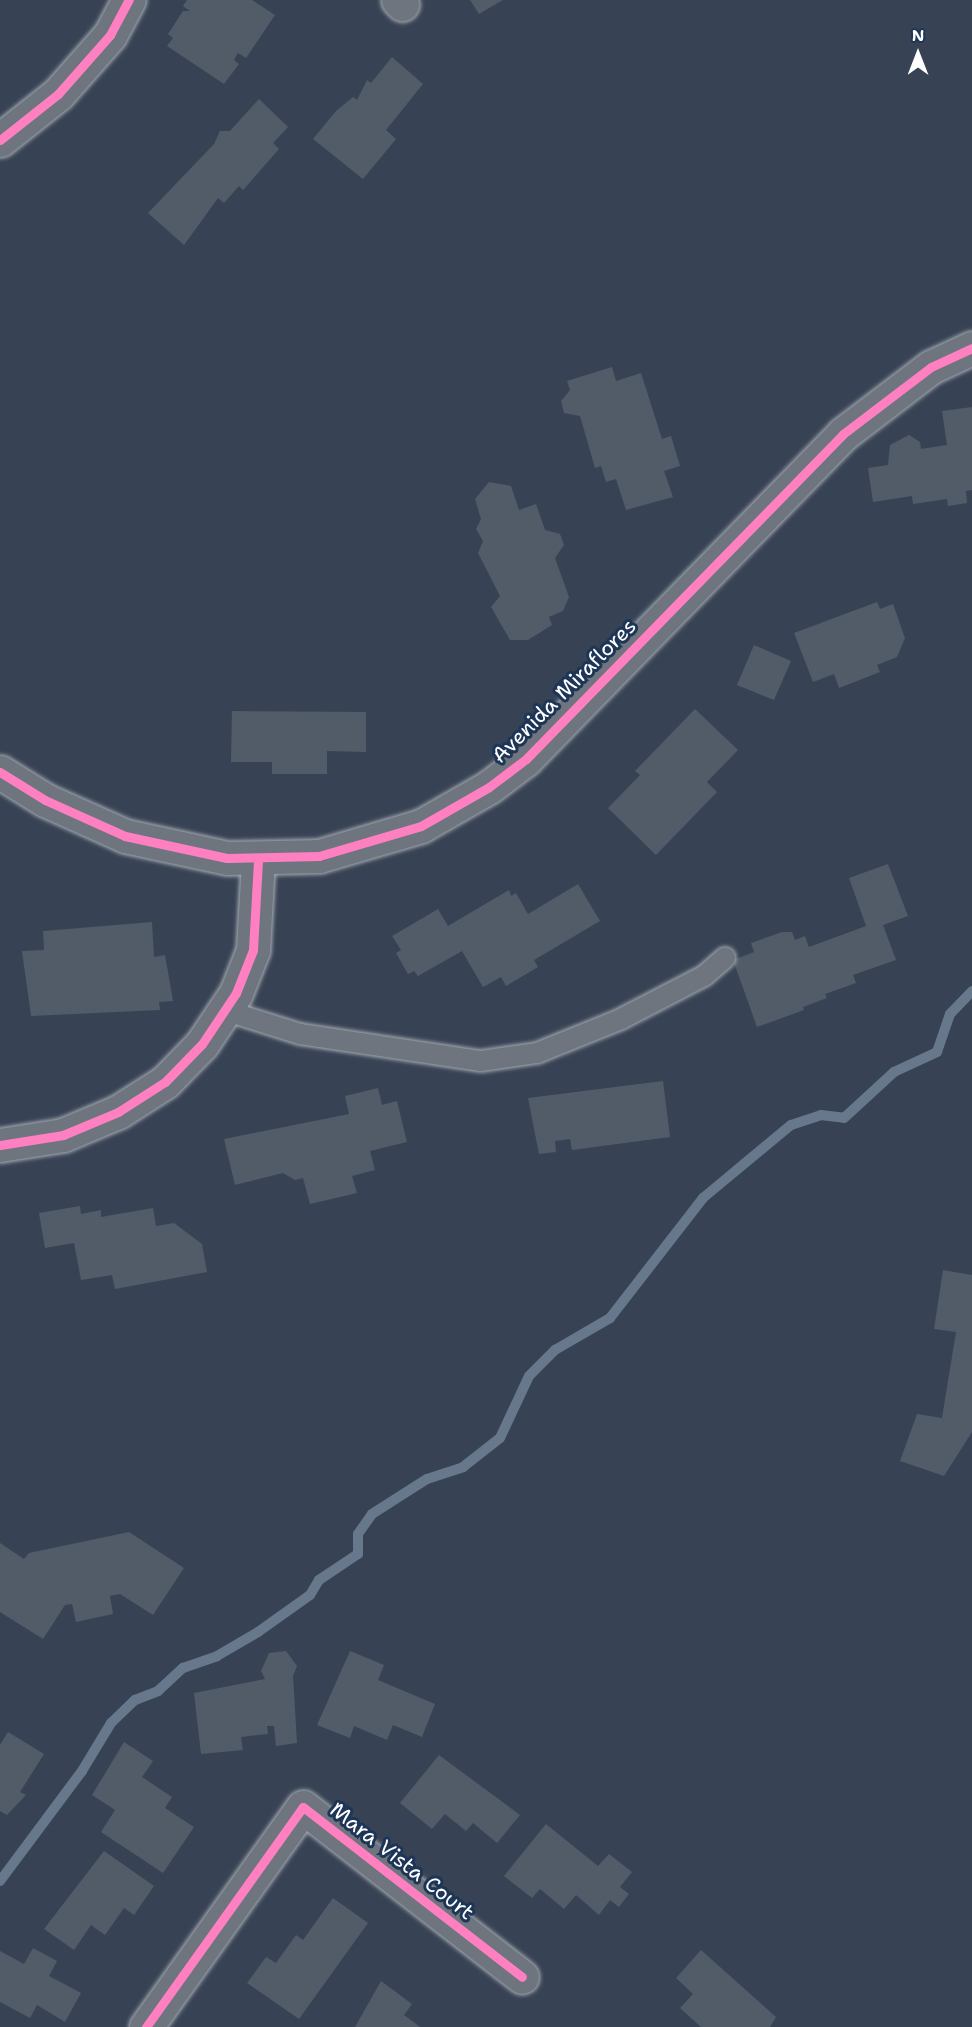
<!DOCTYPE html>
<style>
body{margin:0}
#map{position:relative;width:972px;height:2027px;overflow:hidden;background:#374354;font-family:"Shantell Sans",sans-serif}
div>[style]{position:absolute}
.stream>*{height:10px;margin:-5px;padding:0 5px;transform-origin:5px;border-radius:5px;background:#68788c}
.building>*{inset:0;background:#525b68}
.roads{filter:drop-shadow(0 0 2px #a5aab2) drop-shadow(0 0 2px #a5aab2)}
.service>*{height:20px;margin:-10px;padding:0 10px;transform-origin:10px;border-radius:10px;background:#6f757e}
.minor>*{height:33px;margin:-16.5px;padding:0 16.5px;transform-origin:16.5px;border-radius:16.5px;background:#6f757e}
.cycleway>*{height:9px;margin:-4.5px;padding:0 4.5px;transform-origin:4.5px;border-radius:4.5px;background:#ff80c0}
span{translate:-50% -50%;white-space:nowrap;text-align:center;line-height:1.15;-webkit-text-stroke:6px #1d3557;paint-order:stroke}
.street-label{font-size:21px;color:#fff}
.north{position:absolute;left:888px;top:24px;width:60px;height:60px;-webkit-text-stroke:4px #1d3557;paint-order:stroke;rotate:0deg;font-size:16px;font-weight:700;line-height:24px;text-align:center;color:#fff}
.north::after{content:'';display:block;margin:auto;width:21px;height:27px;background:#fff;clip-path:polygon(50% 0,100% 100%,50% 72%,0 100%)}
</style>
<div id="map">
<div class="stream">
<i style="left:0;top:1881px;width:137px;rotate:-53.3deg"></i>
<i style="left:82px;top:1771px;width:56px;rotate:-58.9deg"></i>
<i style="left:111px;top:1723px;width:33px;rotate:-44deg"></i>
<i style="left:135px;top:1700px;width:25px;rotate:-21deg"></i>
<i style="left:158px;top:1691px;width:34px;rotate:-43deg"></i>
<i style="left:183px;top:1668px;width:36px;rotate:-19deg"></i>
<i style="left:217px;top:1656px;width:48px;rotate:-30.3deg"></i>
<i style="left:258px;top:1632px;width:64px;rotate:-35.4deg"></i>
<i style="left:310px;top:1595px;width:17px;rotate:-59deg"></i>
<i style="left:319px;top:1580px;width:47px;rotate:-33.7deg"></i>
<i style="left:358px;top:1554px;width:20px;rotate:-90deg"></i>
<i style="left:358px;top:1534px;width:24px;rotate:-55deg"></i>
<i style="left:372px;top:1514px;width:65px;rotate:-32.5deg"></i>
<i style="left:427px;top:1479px;width:38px;rotate:-18deg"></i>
<i style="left:463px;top:1467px;width:47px;rotate:-38.1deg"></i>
<i style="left:500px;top:1438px;width:68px;rotate:-64.9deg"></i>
<i style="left:529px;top:1376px;width:37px;rotate:-45deg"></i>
<i style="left:555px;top:1350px;width:64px;rotate:-30.2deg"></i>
<i style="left:610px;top:1318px;width:152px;rotate:-52.2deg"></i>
<i style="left:703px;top:1198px;width:114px;rotate:-39.7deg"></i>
<i style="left:791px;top:1125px;width:32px;rotate:-18deg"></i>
<i style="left:821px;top:1115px;width:23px;rotate:7deg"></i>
<i style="left:844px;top:1118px;width:68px;rotate:-42.6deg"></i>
<i style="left:894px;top:1072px;width:47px;rotate:-24.9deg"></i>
<i style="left:937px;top:1052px;width:40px;rotate:-71.1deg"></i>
<i style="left:950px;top:1014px;width:32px;rotate:-46deg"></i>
</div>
<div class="building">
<i style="clip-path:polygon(187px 0,252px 0,275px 15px,246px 58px,238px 53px,234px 60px,239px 64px,224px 84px,167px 46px,173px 38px,168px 34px,183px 11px,190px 11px,183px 6px)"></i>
<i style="clip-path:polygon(470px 0,503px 0,479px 14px)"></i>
<i style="clip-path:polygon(392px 57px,423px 84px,386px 130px,396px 139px,363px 179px,313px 139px,336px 111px,353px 97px,357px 100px,367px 80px,371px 83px)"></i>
<i style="clip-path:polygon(259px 99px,288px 127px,273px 143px,279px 149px,243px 190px,239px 186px,224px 203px,218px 198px,184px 245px,148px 213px,214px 144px,220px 131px,230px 131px)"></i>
<i style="clip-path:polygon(612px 367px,616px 381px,641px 373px,662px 439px,671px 436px,680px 466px,664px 471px,673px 497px,626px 510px,616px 479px,606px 482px,601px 466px,595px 468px,580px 416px,564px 413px,561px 401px,570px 390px,567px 381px)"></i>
<i style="clip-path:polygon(972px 407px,972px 490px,966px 491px,967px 503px,948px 506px,947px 499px,913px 504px,912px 496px,873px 502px,868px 468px,888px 465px,890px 445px,909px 435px,920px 442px,921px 449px,947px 445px,942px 411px)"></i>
<i style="clip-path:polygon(489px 482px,511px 486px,519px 510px,536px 504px,545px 530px,560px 534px,564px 545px,555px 558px,569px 597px,563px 611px,549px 617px,552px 625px,528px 640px,510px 640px,491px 607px,500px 596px,478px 553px,483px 541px,476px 529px,481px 519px,475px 499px)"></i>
<i style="clip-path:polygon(877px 602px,880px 609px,893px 604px,905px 638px,897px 657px,877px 665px,880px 672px,839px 688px,834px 674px,813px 682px,794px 633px)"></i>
<i style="clip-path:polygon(754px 645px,791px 661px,774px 700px,737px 685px)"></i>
<i style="clip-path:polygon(695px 709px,738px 750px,707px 782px,717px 792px,656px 855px,608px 808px,640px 775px,635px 771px)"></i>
<i style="clip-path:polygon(232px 711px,366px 712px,366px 752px,327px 751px,327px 774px,272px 774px,272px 762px,231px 762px)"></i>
<i style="clip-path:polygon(888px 864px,908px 916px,883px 925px,896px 960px,853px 975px,856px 983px,825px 994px,827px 998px,803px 1007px,804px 1010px,757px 1027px,733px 960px,754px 952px,751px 943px,782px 932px,792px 932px,795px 940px,805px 936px,809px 947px,866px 926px,849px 878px)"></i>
<i style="clip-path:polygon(578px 884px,600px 921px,534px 960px,538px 967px,506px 986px,501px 977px,483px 987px,462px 951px,418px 976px,414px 971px,408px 974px,396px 953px,401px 950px,392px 936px,438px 909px,448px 926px,509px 890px,511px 896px,516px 893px,528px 914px)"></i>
<i style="clip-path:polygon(152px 922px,154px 957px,165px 955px,173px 1001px,159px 1002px,160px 1010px,31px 1016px,22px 951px,44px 950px,43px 931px)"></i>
<i style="clip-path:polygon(663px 1081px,670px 1137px,572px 1150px,570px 1139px,555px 1141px,556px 1152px,539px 1154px,528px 1098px)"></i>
<i style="clip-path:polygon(378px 1088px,382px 1105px,397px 1101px,407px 1142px,370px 1151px,375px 1170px,352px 1176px,357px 1193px,310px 1204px,303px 1178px,295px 1180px,283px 1173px,235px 1185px,224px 1139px,349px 1114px,345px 1096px)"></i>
<i style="clip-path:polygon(80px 1206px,81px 1214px,101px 1210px,101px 1217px,153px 1208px,156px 1226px,174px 1223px,202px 1244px,207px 1272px,115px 1289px,112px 1275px,81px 1280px,74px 1243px,45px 1248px,39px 1213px)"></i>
<i style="clip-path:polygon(943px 1270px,972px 1275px,972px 1432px,944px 1476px,900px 1461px,917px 1414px,942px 1418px,956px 1332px,934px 1329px)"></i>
<i style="clip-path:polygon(129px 1532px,184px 1568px,153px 1615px,120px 1594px,110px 1596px,113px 1614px,76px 1622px,72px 1604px,65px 1605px,43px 1639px,0 1612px,0 1543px,24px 1559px,29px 1553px)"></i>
<i style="clip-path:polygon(286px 1651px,297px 1666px,293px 1676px,297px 1743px,276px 1746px,274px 1726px,267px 1726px,268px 1734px,241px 1737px,243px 1750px,201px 1754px,194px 1693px,265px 1679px,261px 1671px,269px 1653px)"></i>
<i style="clip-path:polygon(350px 1651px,384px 1665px,378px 1680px,435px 1704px,422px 1737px,393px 1725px,387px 1740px,354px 1726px,350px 1738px,317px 1725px)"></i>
<i style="clip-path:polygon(8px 1732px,44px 1754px,20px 1792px,26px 1795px,7px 1815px,0 1811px,0 1745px)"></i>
<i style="clip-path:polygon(124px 1742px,153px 1761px,142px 1777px,172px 1797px,165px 1808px,194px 1827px,163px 1873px,101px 1832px,115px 1810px,92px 1795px)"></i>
<i style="clip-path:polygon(439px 1755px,520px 1815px,497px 1843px,473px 1823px,466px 1831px,445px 1814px,432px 1829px,400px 1803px)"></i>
<i style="clip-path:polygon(546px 1824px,598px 1866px,609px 1854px,632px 1872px,620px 1887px,629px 1894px,619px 1907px,610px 1900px,599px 1915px,576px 1895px,564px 1909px,540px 1889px,532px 1898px,504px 1876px)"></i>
<i style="clip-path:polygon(104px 1851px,154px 1886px,134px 1915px,124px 1908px,105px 1935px,91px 1925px,74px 1950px,44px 1929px)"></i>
<i style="clip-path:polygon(333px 1898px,368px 1923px,299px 2019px,247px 1983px,266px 1957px,276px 1963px,296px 1935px,303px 1940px)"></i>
<i style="clip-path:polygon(33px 1948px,57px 1961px,49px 1976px,81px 1993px,65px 2022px,37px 2005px,30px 2018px,0 2002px,0 1951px,24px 1964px)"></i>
<i style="clip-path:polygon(701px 1950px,776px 2017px,770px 2027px,701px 2027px,680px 2008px,693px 1994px,676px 1978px)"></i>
<i style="clip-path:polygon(381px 1981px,412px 2004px,404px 2015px,420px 2027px,355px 2027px)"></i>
</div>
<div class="roads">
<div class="service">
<i style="left:227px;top:1011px;width:77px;rotate:17.5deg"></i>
<i style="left:300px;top:1034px;width:183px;rotate:8.5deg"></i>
<i style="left:481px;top:1061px;width:57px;rotate:-8.1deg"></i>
<i style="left:537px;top:1053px;width:91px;rotate:-22deg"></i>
<i style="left:621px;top:1019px;width:93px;rotate:-27.4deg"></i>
<i style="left:704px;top:976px;width:28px;rotate:-41deg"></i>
</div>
<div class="minor">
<i style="left:398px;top:0;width:6px;rotate:45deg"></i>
<i style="left:0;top:140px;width:74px;rotate:-38.4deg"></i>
<i style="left:58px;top:94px;width:79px;rotate:-48.6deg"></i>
<i style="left:110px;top:35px;width:40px;rotate:-62deg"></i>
<i style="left:0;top:772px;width:53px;rotate:31.9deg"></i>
<i style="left:45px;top:800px;width:88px;rotate:24.2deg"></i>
<i style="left:125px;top:836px;width:104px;rotate:12.2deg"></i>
<i style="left:227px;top:858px;width:92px;rotate:-1.2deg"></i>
<i style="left:319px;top:856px;width:106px;rotate:-16.4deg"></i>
<i style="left:421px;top:826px;width:78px;rotate:-29.8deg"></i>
<i style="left:489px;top:787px;width:46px;rotate:-37.1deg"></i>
<i style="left:526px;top:759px;width:454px;rotate:-45.7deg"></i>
<i style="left:843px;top:434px;width:111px;rotate:-37.3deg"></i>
<i style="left:931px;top:367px;width:45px;rotate:-24.9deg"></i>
<i style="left:0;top:1145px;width:64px;rotate:-9deg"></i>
<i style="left:63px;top:1135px;width:60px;rotate:-22.7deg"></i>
<i style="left:118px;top:1112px;width:56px;rotate:-32.6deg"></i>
<i style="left:165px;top:1082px;width:53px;rotate:-45.8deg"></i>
<i style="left:202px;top:1044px;width:61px;rotate:-56.3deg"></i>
<i style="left:236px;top:993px;width:46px;rotate:-68.4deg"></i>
<i style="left:253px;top:950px;width:90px;rotate:-86.8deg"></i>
<i style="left:146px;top:2027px;width:270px;rotate:-54.5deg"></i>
<i style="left:303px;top:1807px;width:277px;rotate:37.8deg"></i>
</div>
</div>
<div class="cycleway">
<i style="left:0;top:140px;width:74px;rotate:-38.4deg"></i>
<i style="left:58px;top:94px;width:79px;rotate:-48.6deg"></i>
<i style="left:110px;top:35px;width:40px;rotate:-62deg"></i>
<i style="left:0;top:772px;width:53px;rotate:31.9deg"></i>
<i style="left:45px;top:800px;width:88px;rotate:24.2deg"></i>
<i style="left:125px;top:836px;width:104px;rotate:12.2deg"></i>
<i style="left:227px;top:858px;width:92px;rotate:-1.2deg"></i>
<i style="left:319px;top:856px;width:106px;rotate:-16.4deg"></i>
<i style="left:421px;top:826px;width:78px;rotate:-29.8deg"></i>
<i style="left:489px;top:787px;width:46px;rotate:-37.1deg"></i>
<i style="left:526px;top:759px;width:454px;rotate:-45.7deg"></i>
<i style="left:843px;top:434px;width:111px;rotate:-37.3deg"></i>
<i style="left:931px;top:367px;width:45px;rotate:-24.9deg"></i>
<i style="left:0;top:1145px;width:64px;rotate:-9deg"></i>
<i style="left:63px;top:1135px;width:60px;rotate:-22.7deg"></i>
<i style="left:118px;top:1112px;width:56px;rotate:-32.6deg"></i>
<i style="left:165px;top:1082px;width:53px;rotate:-45.8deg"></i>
<i style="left:202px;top:1044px;width:61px;rotate:-56.3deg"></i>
<i style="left:236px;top:993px;width:46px;rotate:-68.4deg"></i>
<i style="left:253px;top:950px;width:90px;rotate:-86.8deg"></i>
<i style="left:146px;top:2027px;width:270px;rotate:-54.5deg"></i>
<i style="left:303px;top:1807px;width:277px;rotate:37.8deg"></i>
</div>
<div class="street-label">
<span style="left:564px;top:691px;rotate:-45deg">Avenida Miraflores</span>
<span style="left:402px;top:1861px;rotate:38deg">Mara Vista Court</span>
</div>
<div class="north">N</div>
</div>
